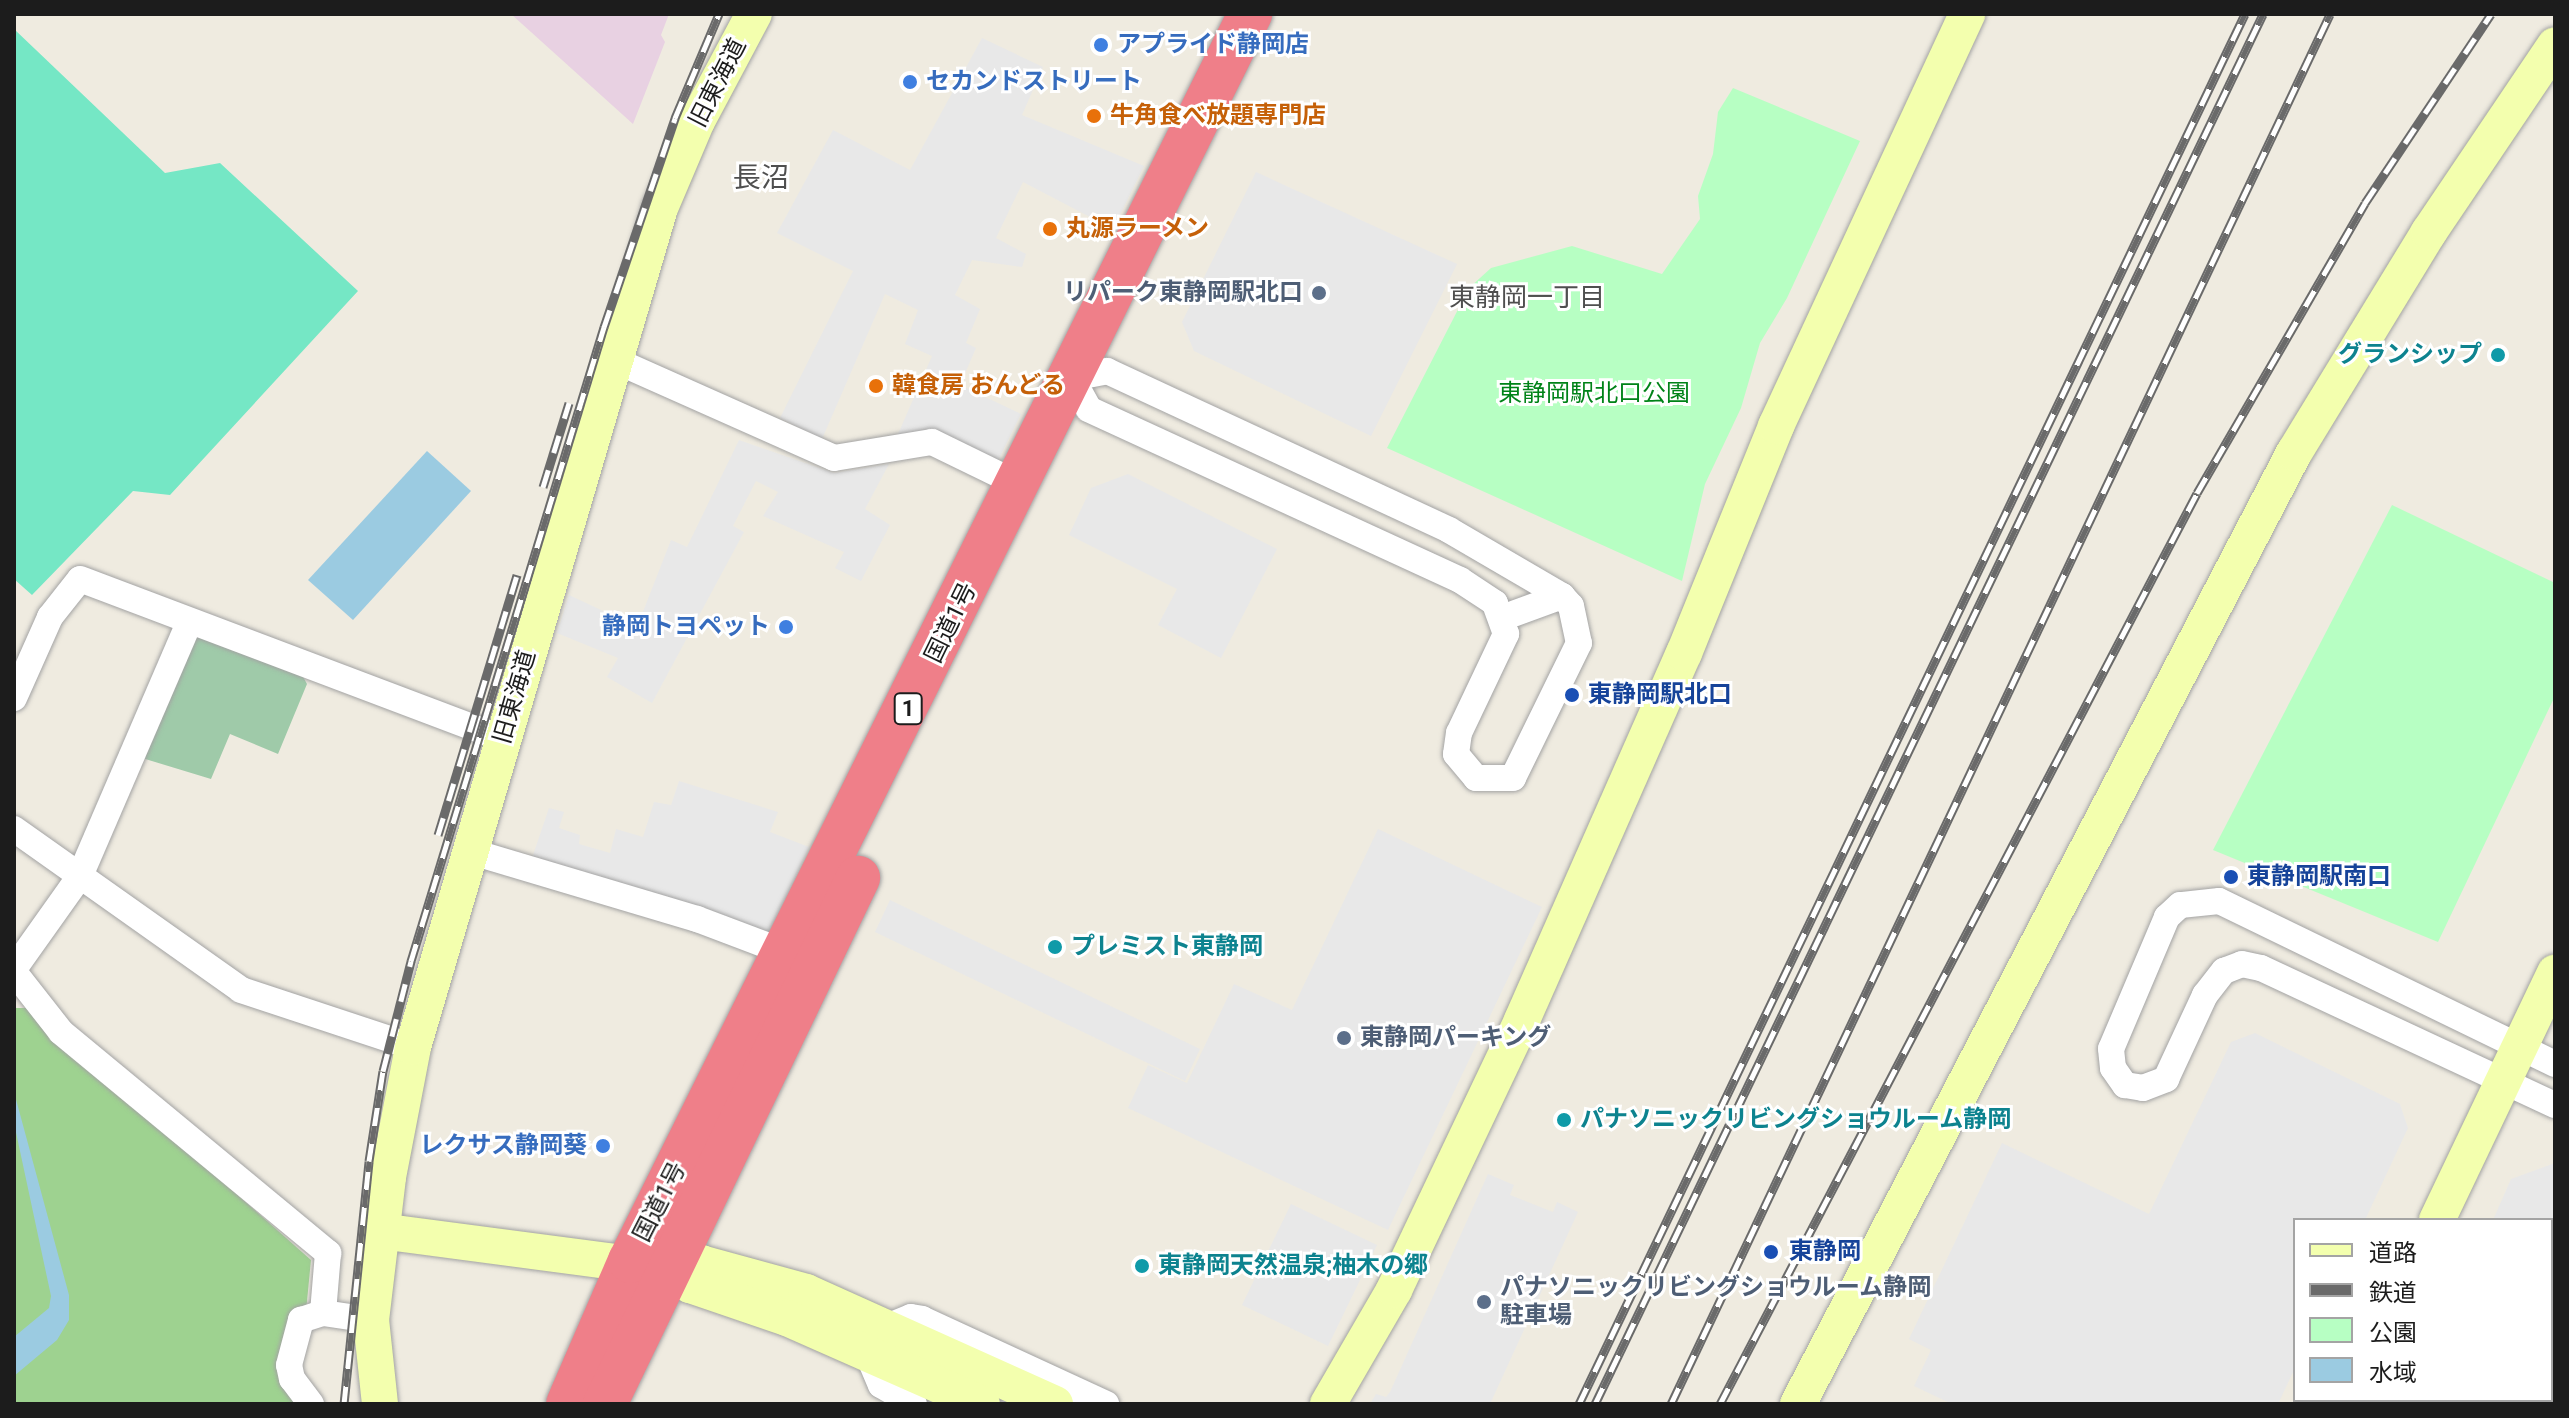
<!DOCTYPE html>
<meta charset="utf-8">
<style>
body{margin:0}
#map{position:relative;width:2569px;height:1418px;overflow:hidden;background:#efebe0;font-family:Roboto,"Noto Sans JP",sans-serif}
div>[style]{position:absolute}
.industrial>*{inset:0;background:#e8d1e2}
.forest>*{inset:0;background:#9ed290}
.cemetery>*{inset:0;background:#9fcaa9}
.park>*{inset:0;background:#b7ffc3}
.pitch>*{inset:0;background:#75e7c5}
.parking>*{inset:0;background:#e8e8e8}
.water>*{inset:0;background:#9bcbe1}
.roads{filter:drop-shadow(0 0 2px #a3a3a3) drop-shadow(0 0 2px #a3a3a3)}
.street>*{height:26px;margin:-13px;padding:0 13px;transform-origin:13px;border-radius:13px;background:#fff}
.secondary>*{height:36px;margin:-18px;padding:0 18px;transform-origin:18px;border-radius:18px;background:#f3ffae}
.highway>*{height:44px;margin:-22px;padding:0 22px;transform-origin:22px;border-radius:22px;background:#ef7f89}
.rail>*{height:9px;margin-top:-4.5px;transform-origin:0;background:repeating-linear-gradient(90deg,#fff 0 18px,#6a6a6a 0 36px);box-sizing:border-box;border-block:2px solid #6a6a6a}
.dots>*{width:22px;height:22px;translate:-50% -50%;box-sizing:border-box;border:4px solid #fff;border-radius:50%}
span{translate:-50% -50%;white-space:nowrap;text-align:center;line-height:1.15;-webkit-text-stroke:6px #fff;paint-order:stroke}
.shield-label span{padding:2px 6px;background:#fff;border:2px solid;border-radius:6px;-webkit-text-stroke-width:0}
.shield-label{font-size:22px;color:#1c1c1c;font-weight:700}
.shop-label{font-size:24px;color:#366cbe;font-weight:700}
.left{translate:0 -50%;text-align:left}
.right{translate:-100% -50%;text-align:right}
.street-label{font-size:24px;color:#1c1c1c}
.food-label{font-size:24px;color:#c56008;font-weight:700}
.service-label{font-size:24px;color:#4e5e75;font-weight:700}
.culture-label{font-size:24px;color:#0d838f;font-weight:700}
.park-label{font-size:24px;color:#008318}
.transit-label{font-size:24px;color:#164399;font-weight:700}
.neighbourhood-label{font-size:26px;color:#4f4f4f}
.quarter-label{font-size:28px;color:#4f4f4f}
.frame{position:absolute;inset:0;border:16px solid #1c1c1c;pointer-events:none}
.legend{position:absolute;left:2293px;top:1218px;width:260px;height:184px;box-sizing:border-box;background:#fff;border:2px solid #a4a4a4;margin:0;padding:10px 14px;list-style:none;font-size:24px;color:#1c1c1c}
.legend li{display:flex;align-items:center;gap:16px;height:40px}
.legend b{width:40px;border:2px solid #a4a4a4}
</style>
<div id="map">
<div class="industrial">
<i style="clip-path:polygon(511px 14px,669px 14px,661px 35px,665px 42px,633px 124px)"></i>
</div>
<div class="forest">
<i style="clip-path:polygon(14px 1008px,26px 1008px,311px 1260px,297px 1404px,14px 1404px)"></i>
</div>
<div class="cemetery">
<i style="clip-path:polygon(202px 636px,301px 673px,307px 684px,278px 754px,230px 734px,211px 779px,142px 758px,192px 639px)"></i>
</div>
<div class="park">
<i style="clip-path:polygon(1733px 88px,1860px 141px,1787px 298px,1760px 343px,1741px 408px,1705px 484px,1682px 581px,1387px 448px,1469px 288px,1491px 268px,1572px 246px,1662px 274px,1700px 219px,1698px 196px,1713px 154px,1718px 112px)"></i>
<i style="clip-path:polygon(2392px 505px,2555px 583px,2555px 696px,2438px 942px,2213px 850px)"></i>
</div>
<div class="pitch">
<i style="clip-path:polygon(14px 29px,165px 173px,220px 163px,358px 291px,170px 495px,133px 491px,32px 595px,14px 579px)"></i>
</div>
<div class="parking">
<i style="clip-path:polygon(982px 38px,1043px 67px,1022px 115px,1144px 166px,1113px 229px,1023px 182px,996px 238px,1026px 254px,1022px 267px,972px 260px,955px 295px,980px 309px,966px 343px,976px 348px,960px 385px,1021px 414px,995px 467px,895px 441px,932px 356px,905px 344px,918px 310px,885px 294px,822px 439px,780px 418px,853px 271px,777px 233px,833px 130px,910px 170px)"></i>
<i style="clip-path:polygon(1256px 172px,1457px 264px,1371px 436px,1194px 351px,1182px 322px)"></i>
<i style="clip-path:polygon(739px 440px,834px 473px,889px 464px,865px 509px,890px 525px,861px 581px,835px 568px,844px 552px,763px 516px,778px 492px,756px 481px,733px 526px,744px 532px,652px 703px,607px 677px,618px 658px,557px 633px,569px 595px,637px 627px,671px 540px,687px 547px)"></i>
<i style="clip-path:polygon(1128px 474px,1277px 549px,1221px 658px,1158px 625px,1177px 589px,1069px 535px,1091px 488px)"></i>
<i style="clip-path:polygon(679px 781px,778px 812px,770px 832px,809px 847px,768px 938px,531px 861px,549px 808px,564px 812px,559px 828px,580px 835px,579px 844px,610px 853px,616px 829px,643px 837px,654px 802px,671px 805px)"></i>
<i style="clip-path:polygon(1378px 829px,1542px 907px,1388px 1230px,1128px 1108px,1148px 1065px,1187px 1083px,1234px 984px,1292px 1010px)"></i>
<i style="clip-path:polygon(890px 900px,1200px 1049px,1185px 1081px,875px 932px)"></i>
<i style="clip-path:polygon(2255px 1033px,2400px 1104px,2408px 1128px,2365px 1220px,2295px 1220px,2295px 1368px,2278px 1404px,1952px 1404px,1914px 1386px,1931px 1350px,1909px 1339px,2002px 1143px,2149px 1214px,2231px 1042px)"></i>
<i style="clip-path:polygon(2555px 1163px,2555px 1275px,2551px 1220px,2493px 1220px,2511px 1179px)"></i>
<i style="clip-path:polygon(1488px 1174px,1514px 1185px,1510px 1195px,1553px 1212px,1557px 1202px,1578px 1212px,1490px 1404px,1370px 1404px,1376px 1394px,1386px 1397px,1390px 1392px)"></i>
<i style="clip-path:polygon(1291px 1204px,1377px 1245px,1328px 1346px,1242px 1305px)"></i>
</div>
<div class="water">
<i style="clip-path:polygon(427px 451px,471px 491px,353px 620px,308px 580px)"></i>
<i style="clip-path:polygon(14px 1092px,69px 1295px,69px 1320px,57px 1340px,14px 1376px,14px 1337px,49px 1308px,51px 1296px,14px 1123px)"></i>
</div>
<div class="roads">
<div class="street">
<i style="left:612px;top:359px;width:243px;rotate:24deg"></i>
<i style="left:834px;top:458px;width:99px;rotate:-9.3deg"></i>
<i style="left:932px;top:442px;width:98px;rotate:26deg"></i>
<i style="left:1107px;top:371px;width:377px;rotate:24.9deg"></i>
<i style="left:1449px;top:530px;width:131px;rotate:30.3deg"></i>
<i style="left:1562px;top:596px;width:13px;rotate:48deg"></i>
<i style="left:1571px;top:606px;width:38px;rotate:78deg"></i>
<i style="left:1579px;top:643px;width:150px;rotate:116.1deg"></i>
<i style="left:1513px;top:778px;width:37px;rotate:180deg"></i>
<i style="left:1476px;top:778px;width:31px;rotate:-130deg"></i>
<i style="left:1456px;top:754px;width:21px;rotate:-82deg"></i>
<i style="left:1459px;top:733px;width:110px;rotate:-64.6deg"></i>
<i style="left:1506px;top:634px;width:33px;rotate:-110deg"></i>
<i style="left:1495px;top:603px;width:42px;rotate:-146.7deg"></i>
<i style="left:1460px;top:580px;width:409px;rotate:-155.3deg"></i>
<i style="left:1089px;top:409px;width:35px;rotate:-119deg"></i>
<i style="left:1072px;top:378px;width:36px;rotate:-11deg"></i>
<i style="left:1502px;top:618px;width:64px;rotate:-20.1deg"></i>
<i style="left:14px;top:698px;width:89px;rotate:-66deg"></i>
<i style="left:50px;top:617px;width:48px;rotate:-51.7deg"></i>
<i style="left:80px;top:579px;width:452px;rotate:20.7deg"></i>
<i style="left:14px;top:829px;width:278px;rotate:35.3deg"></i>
<i style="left:241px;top:990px;width:181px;rotate:18.3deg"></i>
<i style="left:469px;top:851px;width:238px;rotate:16.6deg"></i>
<i style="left:697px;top:919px;width:96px;rotate:20.7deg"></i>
<i style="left:14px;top:969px;width:114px;rotate:-54.6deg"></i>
<i style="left:80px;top:876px;width:275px;rotate:-66.7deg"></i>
<i style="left:14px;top:972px;width:76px;rotate:51.9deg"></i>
<i style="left:61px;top:1032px;width:347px;rotate:39.6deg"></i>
<i style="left:328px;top:1253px;width:60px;rotate:94.8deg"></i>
<i style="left:2555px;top:1064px;width:373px;rotate:-154.1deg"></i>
<i style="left:2219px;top:901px;width:39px;rotate:174deg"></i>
<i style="left:2180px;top:905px;width:18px;rotate:137deg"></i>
<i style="left:2167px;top:917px;width:143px;rotate:113deg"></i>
<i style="left:2111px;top:1049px;width:19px;rotate:84deg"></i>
<i style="left:2113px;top:1068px;width:21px;rotate:55deg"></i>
<i style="left:2125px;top:1085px;width:18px;rotate:9deg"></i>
<i style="left:2143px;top:1088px;width:25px;rotate:-21deg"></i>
<i style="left:2166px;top:1079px;width:93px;rotate:-65.1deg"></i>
<i style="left:2205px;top:995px;width:31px;rotate:-52deg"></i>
<i style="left:2224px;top:971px;width:19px;rotate:-21deg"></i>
<i style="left:2242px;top:964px;width:19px;rotate:12deg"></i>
<i style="left:2261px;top:968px;width:324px;rotate:25deg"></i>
<i style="left:884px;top:1328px;width:29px;rotate:-22deg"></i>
<i style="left:911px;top:1317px;width:11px;rotate:10deg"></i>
<i style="left:922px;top:1319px;width:203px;rotate:24.8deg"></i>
<i style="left:866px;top:1350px;width:38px;rotate:67deg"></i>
<i style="left:881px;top:1385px;width:38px;rotate:30deg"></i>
<i style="left:311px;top:1404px;width:31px;rotate:-127deg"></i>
<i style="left:292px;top:1379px;width:14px;rotate:-102deg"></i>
<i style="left:289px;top:1365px;width:47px;rotate:-75.1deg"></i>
<i style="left:301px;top:1320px;width:23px;rotate:-18deg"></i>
<i style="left:323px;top:1313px;width:49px;rotate:8.3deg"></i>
</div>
<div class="secondary">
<i style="left:2437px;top:1220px;width:274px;rotate:-64.5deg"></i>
<i style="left:380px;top:1231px;width:292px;rotate:7.5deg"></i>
<i style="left:670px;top:1269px;width:32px;rotate:-11deg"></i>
<i style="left:701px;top:1263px;width:109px;rotate:15.4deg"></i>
<i style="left:806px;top:1292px;width:273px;rotate:24.2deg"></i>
<i style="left:670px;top:1269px;width:26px;rotate:39deg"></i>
<i style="left:690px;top:1285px;width:102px;rotate:18.8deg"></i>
<i style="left:787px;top:1318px;width:213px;rotate:23.8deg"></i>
<i style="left:380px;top:1404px;width:84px;rotate:-96.1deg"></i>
<i style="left:371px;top:1320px;width:144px;rotate:-83.2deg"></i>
<i style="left:388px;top:1177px;width:132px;rotate:-79.1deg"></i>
<i style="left:413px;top:1047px;width:875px;rotate:-73.6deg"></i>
<i style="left:660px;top:208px;width:95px;rotate:-67deg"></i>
<i style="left:697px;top:121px;width:121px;rotate:-62deg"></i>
<i style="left:1328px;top:1404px;width:132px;rotate:-59.9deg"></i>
<i style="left:1394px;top:1290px;width:299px;rotate:-64.6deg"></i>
<i style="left:1522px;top:1020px;width:401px;rotate:-66.2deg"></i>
<i style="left:1684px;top:653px;width:245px;rotate:-67.9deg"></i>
<i style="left:1776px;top:426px;width:454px;rotate:-65.1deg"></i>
<i style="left:1798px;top:1404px;width:1073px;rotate:-62.46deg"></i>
<i style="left:2294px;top:453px;width:259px;rotate:-58.6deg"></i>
<i style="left:2429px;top:232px;width:225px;rotate:-56deg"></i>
<i style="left:2349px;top:1404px;width:4px;rotate:-63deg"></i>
</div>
<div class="highway">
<i style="left:568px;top:1404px;width:156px;rotate:-66.6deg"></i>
<i style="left:630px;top:1261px;width:1393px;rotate:-63.56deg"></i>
<i style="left:605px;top:1404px;width:584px;rotate:-64.31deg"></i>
</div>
</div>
<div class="rail">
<i style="left:543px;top:487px;width:88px;rotate:-72.8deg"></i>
<i style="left:438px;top:835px;width:272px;rotate:-73.1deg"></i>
<i style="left:344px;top:1404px;width:244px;rotate:-84.1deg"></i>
<i style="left:369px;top:1161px;width:91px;rotate:-81.2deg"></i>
<i style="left:383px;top:1071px;width:114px;rotate:-75.7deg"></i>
<i style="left:411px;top:961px;width:663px;rotate:-73.07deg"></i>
<i style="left:604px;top:327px;width:221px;rotate:-71.2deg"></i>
<i style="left:675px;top:118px;width:113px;rotate:-67.1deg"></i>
<i style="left:1579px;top:1404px;width:1541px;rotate:-64.4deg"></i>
<i style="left:1595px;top:1404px;width:1542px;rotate:-64.33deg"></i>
<i style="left:1671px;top:1404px;width:1538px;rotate:-64.63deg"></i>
<i style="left:1720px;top:1404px;width:1028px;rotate:-62.36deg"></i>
<i style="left:2197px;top:493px;width:335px;rotate:-59.9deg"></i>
<i style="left:2365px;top:203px;width:227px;rotate:-56.3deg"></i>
</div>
<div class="dots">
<i style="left:1101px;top:45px;background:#3f7fe0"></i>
<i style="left:910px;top:82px;background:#3f7fe0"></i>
<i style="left:1094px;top:116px;background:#e8710a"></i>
<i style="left:1050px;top:229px;background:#e8710a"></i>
<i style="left:1319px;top:293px;background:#5c6f8a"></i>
<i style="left:2498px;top:355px;background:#0f9aa8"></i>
<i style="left:876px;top:386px;background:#e8710a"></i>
<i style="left:786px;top:627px;background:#3f7fe0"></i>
<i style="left:1572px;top:695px;background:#1a4fb4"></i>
<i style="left:2231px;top:877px;background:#1a4fb4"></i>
<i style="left:1055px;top:947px;background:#0f9aa8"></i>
<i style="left:1344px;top:1038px;background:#5c6f8a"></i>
<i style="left:1564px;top:1120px;background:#0f9aa8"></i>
<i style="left:603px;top:1146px;background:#3f7fe0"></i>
<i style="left:1771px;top:1252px;background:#1a4fb4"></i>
<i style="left:1142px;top:1266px;background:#0f9aa8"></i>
<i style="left:1484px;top:1302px;background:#5c6f8a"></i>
</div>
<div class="shield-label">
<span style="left:908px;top:709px">1</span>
</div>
<div class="shop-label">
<span class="left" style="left:1117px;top:45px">アプライド静岡店</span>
<span class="left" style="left:926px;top:82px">セカンドストリート</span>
<span class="right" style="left:770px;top:627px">静岡トヨペット</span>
<span class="right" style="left:587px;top:1146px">レクサス静岡葵</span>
</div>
<div class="street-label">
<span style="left:718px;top:83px;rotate:-63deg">旧東海道</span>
<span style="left:951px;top:623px;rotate:-64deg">国道1号</span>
<span style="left:515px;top:697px;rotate:-74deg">旧東海道</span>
<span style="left:660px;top:1202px;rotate:-63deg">国道1号</span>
</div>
<div class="food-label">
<span class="left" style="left:1110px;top:116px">牛角食べ放題専門店</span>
<span class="left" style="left:1066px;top:229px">丸源ラーメン</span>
<span class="left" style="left:892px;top:386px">韓食房 おんどる</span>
</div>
<div class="service-label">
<span class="right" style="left:1303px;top:293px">リパーク東静岡駅北口</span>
<span class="left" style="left:1360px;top:1038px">東静岡パーキング</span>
<span class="left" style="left:1500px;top:1302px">パナソニックリビングショウルーム静岡<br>駐車場</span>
</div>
<div class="culture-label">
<span class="right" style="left:2482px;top:355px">グランシップ</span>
<span class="left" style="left:1071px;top:947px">プレミスト東静岡</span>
<span class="left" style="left:1580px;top:1120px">パナソニックリビングショウルーム静岡</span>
<span class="left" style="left:1158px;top:1266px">東静岡天然温泉;柚木の郷</span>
</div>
<div class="park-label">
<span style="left:1594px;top:394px">東静岡駅北口公園</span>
</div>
<div class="transit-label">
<span class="left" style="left:1588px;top:695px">東静岡駅北口</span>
<span class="left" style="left:2247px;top:877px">東静岡駅南口</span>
<span class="left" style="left:1789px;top:1252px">東静岡</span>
</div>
<div class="neighbourhood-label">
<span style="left:1527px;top:298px">東静岡一丁目</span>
</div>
<div class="quarter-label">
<span style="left:761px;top:178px">長沼</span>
</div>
<div class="frame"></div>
<ul class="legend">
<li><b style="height:10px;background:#f3ffae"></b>道路</li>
<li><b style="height:10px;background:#6a6a6a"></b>鉄道</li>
<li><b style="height:22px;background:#b7ffc3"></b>公園</li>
<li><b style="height:22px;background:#9bcbe1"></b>水域</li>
</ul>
</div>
